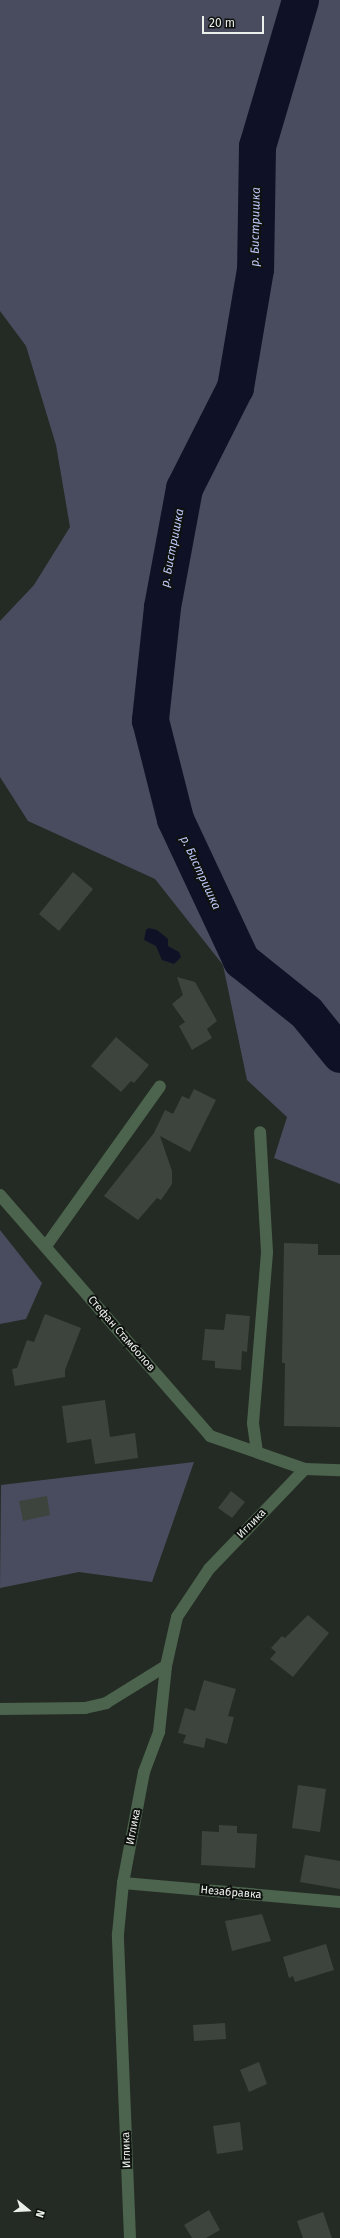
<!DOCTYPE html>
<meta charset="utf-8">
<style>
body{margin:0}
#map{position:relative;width:340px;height:2238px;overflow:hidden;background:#242b24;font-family:"Fira Sans",sans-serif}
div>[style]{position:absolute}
.green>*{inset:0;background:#494c5e}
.water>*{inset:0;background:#0f1226}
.river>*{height:37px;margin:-18.5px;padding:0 18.5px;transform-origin:18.5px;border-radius:18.5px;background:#0f1226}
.building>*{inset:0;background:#3d443d}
.lane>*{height:12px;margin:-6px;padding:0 6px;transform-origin:6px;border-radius:6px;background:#4c644d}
.street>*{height:12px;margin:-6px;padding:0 6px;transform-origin:6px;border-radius:6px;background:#4c644d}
span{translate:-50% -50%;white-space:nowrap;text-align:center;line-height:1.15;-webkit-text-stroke:4px #0f120f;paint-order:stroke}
.street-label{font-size:11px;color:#ebf0eb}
.water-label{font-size:12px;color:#bfc9fc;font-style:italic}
.north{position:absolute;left:8px;top:2190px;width:40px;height:40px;-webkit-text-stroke:3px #0f120f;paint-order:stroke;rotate:108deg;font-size:11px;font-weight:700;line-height:16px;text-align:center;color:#ebf0eb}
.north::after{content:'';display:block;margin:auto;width:14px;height:18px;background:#ebf0eb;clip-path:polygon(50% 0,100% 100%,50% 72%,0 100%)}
.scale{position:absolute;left:202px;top:16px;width:62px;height:18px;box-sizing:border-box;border:2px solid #ebf0eb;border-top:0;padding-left:5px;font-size:12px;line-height:14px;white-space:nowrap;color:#ebf0eb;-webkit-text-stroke:3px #0f120f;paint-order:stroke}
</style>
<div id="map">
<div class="green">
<i style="clip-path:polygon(0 0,340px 0,340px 1184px,274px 1158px,287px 1117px,247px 1080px,223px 965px,155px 879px,28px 821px,0 777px,0 621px,34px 585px,70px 527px,56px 445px,26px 346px,0 311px)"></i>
<i style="clip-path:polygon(0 1230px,42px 1283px,26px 1319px,0 1324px)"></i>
<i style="clip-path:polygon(194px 1462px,152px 1582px,79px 1572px,0 1588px,1px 1485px)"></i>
</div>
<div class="water">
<i style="clip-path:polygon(149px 928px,157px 930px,168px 939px,168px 946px,179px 952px,181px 957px,174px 964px,162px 960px,156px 946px,144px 940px,146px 930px)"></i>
</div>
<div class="river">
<i style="left:300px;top:0;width:152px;rotate:106.4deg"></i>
<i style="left:257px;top:146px;width:123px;rotate:90.9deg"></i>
<i style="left:255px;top:269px;width:120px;rotate:99.6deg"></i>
<i style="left:235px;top:387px;width:113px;rotate:116.8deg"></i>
<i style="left:184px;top:488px;width:121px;rotate:100.5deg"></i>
<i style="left:162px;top:607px;width:114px;rotate:96.1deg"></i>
<i style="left:150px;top:720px;width:102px;rotate:75.8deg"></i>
<i style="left:175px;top:819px;width:156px;rotate:64.9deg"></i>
<i style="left:241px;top:960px;width:83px;rotate:38.7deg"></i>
<i style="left:306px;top:1012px;width:54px;rotate:51deg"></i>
</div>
<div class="building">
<i style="clip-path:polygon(73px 872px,93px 889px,59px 931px,39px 914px)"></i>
<i style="clip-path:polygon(177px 977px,195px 982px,217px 1021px,207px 1029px,212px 1038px,192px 1050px,179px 1026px,185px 1022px,172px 1004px,183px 995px)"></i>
<i style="clip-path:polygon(116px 1037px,149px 1065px,134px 1083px,131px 1081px,121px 1092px,91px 1066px)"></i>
<i style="clip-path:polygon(194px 1089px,216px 1100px,190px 1152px,160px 1136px,172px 1171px,172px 1184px,161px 1200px,157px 1198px,138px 1220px,104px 1196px,154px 1133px,165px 1110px,173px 1114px,182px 1096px,189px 1099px)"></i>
<i style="clip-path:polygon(284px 1243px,318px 1244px,318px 1255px,340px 1255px,340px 1427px,284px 1426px,285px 1363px,282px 1363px)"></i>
<i style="clip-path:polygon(45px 1314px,81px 1328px,65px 1370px,65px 1377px,15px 1386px,12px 1369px,17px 1368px,27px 1340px,34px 1342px)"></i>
<i style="clip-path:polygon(226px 1314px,250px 1316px,247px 1352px,242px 1351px,241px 1370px,215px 1368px,215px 1361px,202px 1360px,205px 1329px,224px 1330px)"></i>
<i style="clip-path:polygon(105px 1400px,110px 1437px,135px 1433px,138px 1458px,95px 1464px,91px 1439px,67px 1443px,62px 1406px)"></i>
<i style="clip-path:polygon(231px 1491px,245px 1502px,232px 1518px,218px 1508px)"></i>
<i style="clip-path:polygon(47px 1496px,50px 1515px,23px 1521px,19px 1501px)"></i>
<i style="clip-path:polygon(308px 1615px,329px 1633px,293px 1677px,270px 1659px,276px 1652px,271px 1648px,282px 1636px,285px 1638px)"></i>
<i style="clip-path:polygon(204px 1680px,236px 1689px,228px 1716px,234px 1717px,227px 1744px,206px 1738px,204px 1748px,183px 1743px,186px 1735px,178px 1733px,185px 1708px,195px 1711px)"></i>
<i style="clip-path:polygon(298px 1785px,326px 1789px,320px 1832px,292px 1828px)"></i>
<i style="clip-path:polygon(219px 1825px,237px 1826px,237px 1833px,257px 1834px,255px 1868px,201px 1865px,202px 1831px,219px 1832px)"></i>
<i style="clip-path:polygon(305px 1855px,340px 1861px,340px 1889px,300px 1882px)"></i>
<i style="clip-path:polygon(262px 1914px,271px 1941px,232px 1951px,225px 1921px)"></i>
<i style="clip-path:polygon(326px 1944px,334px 1970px,295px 1982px,293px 1976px,289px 1978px,283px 1957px)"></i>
<i style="clip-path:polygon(225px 2023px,226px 2039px,194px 2041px,193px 2025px)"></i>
<i style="clip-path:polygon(259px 2062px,267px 2084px,249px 2092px,240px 2070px)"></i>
<i style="clip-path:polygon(240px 2122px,243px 2150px,217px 2154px,213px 2126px)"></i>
<i style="clip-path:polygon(209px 2210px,220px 2230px,206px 2238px,192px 2238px,184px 2225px)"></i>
<i style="clip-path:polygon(323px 2212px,332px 2238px,303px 2238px,297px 2221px)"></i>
</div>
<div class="lane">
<i style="left:0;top:1709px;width:85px;rotate:-0.7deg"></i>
<i style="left:85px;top:1708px;width:22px;rotate:-13deg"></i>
<i style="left:106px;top:1703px;width:70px;rotate:-31.7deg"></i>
</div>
<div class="street">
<i style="left:0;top:1195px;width:320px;rotate:48.9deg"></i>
<i style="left:210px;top:1436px;width:101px;rotate:19.2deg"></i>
<i style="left:305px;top:1469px;width:35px;rotate:2deg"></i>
<i style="left:46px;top:1246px;width:196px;rotate:-54.5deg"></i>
<i style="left:257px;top:1452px;width:29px;rotate:-98deg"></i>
<i style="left:253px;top:1423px;width:172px;rotate:-85.3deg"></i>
<i style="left:267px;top:1252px;width:120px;rotate:-93.3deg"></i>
<i style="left:123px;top:1883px;width:218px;rotate:5deg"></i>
<i style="left:130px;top:2238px;width:304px;rotate:-92.3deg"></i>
<i style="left:118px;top:1934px;width:51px;rotate:-84.4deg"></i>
<i style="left:123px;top:1883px;width:113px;rotate:-79.3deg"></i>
<i style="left:144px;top:1772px;width:43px;rotate:-69.4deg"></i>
<i style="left:159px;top:1732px;width:66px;rotate:-83.9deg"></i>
<i style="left:166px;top:1666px;width:50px;rotate:-77.3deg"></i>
<i style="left:177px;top:1617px;width:58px;rotate:-56.3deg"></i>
<i style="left:209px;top:1569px;width:139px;rotate:-46.2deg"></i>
</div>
<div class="street-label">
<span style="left:121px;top:1334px;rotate:49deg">Стефан Стамболов</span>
<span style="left:252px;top:1524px;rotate:-46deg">Иглика</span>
<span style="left:134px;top:1827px;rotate:-79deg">Иглика</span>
<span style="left:231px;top:1893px;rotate:5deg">Незабравка</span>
<span style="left:127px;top:2150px;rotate:-92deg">Иглика</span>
</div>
<div class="water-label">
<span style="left:256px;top:227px;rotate:-89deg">р. Бистришка</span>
<span style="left:173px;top:548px;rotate:-79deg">р. Бистришка</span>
<span style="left:200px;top:873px;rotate:65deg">р. Бистришка</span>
</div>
<div class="north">N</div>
<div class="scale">20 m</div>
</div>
